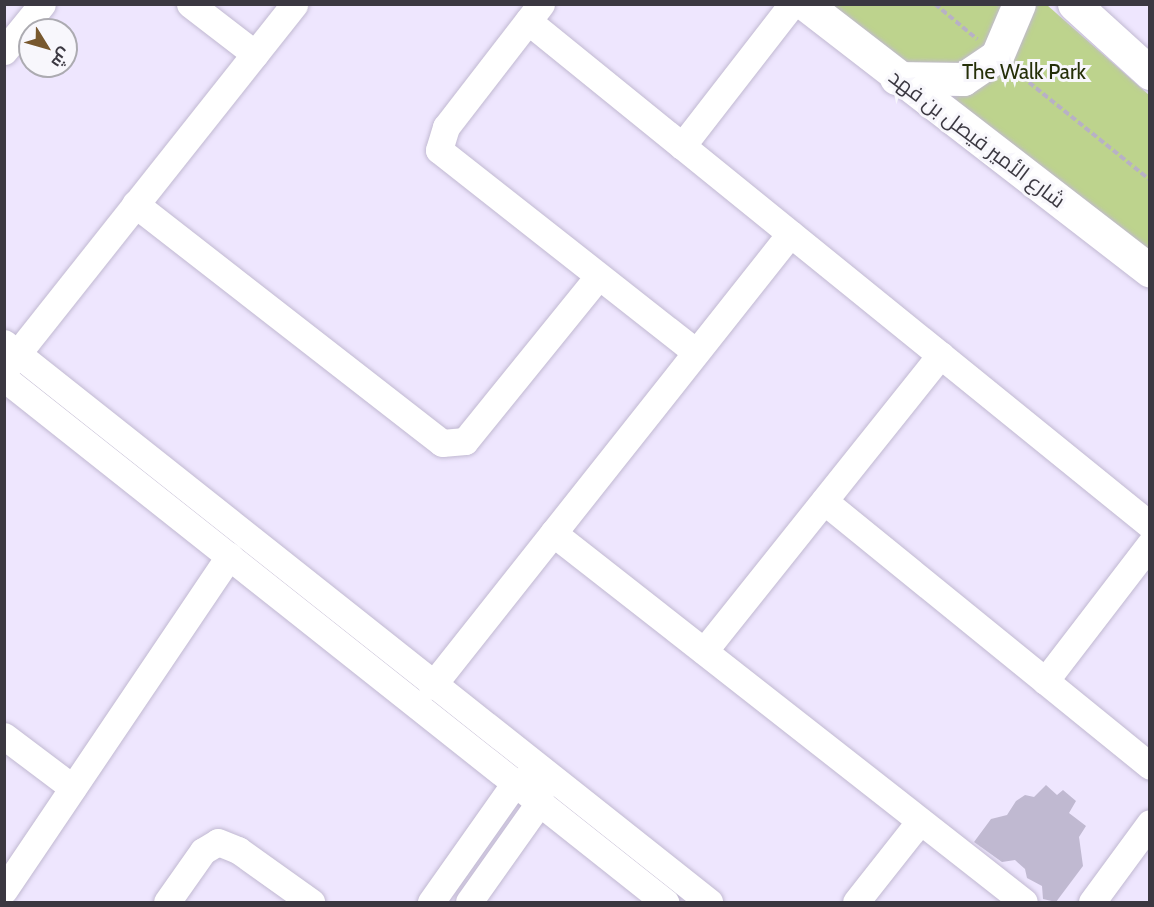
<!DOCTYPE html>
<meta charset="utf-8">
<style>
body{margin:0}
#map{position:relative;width:1154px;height:907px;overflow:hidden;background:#eee6fe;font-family:Cabin,Cairo,sans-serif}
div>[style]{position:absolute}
.green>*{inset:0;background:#bdd38d}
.building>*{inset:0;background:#c0b9d1}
.path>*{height:4px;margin-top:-2px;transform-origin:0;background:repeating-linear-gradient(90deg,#b8b1c5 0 6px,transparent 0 9px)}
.roads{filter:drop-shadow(0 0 2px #c1b9d1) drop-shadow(0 0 2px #c1b9d1)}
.minor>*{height:27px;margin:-13.5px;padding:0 13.5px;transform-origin:13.5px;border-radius:13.5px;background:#fff}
.major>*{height:33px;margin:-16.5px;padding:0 16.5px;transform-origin:16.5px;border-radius:16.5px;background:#fff}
span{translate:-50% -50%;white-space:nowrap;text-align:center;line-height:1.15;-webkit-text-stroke:6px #f8f7fc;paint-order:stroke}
.park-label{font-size:21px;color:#252f08}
.street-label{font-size:21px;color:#3b3841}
.frame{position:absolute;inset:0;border:6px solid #3b3841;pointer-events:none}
.north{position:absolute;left:18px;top:18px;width:60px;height:60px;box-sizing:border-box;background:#f8f7fc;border:2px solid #acabb1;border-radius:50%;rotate:127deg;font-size:16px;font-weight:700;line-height:24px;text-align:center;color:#3b3841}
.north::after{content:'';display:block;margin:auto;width:21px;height:27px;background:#78582e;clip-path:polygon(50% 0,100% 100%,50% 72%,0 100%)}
</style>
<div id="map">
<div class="green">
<i style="clip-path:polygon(829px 5px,1047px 5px,1149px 95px,1149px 257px)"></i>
</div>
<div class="building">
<i style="clip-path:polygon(1046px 785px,1057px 795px,1063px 790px,1076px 801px,1069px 813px,1086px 826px,1079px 837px,1083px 866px,1056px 902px,1043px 899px,1042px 886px,1027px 878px,1025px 869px,1015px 860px,1002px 862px,974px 842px,991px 819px,1007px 815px,1016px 801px,1025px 795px,1034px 797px)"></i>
</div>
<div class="path">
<i style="left:935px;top:4px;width:55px;rotate:39.8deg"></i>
<i style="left:1015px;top:71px;width:174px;rotate:38.9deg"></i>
</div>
<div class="roads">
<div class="minor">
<i style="left:190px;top:4px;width:82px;rotate:37.6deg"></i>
<i style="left:541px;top:4px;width:155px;rotate:127.7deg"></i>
<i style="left:446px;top:127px;width:24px;rotate:107deg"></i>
<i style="left:439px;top:150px;width:327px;rotate:38.2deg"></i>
<i style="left:528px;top:21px;width:801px;rotate:39.02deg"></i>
<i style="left:4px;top:51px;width:60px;rotate:-51deg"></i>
<i style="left:682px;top:146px;width:180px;rotate:-52.2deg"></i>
<i style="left:135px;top:204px;width:389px;rotate:37.9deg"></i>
<i style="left:442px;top:443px;width:23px;rotate:-5deg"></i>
<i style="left:465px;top:441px;width:211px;rotate:-51deg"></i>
<i style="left:4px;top:343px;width:900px;rotate:38.41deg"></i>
<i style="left:6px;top:368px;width:464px;rotate:-51.6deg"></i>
<i style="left:4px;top:378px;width:844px;rotate:38.41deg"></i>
<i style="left:824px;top:501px;width:420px;rotate:39.1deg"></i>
<i style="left:553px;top:533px;width:598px;rotate:38.08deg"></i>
<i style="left:704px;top:651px;width:379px;rotate:-51.4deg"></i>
<i style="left:1045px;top:681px;width:173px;rotate:-52.5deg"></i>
<i style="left:432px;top:686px;width:577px;rotate:-51.62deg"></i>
<i style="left:4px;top:736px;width:86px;rotate:37deg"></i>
<i style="left:4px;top:890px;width:403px;rotate:-56deg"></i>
<i style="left:167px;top:902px;width:62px;rotate:-54.8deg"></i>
<i style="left:203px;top:851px;width:17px;rotate:-31deg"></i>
<i style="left:218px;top:842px;width:22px;rotate:22deg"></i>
<i style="left:238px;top:850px;width:90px;rotate:35.5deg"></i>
<i style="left:431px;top:902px;width:146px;rotate:-54.8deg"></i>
<i style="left:515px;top:783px;width:29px;rotate:-20deg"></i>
<i style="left:542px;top:773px;width:30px;rotate:96deg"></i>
<i style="left:539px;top:803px;width:121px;rotate:125.3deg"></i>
<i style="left:856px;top:902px;width:103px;rotate:-51.7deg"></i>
<i style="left:1092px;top:902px;width:98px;rotate:-53.7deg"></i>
</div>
<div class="major">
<i style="left:805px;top:4px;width:436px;rotate:37.7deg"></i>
<i style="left:1074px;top:4px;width:103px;rotate:42.2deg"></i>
<i style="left:896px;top:78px;width:67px;rotate:0.9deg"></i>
<i style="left:963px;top:79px;width:41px;rotate:-34.1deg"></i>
<i style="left:997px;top:56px;width:56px;rotate:-67.1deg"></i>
</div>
</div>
<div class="park-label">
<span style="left:1024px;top:72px">The Walk Park</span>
</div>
<div class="street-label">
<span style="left:977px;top:139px;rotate:37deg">شارع الأمير فيصل بن فهد</span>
</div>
<div class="frame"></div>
<div class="north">ش</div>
</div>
